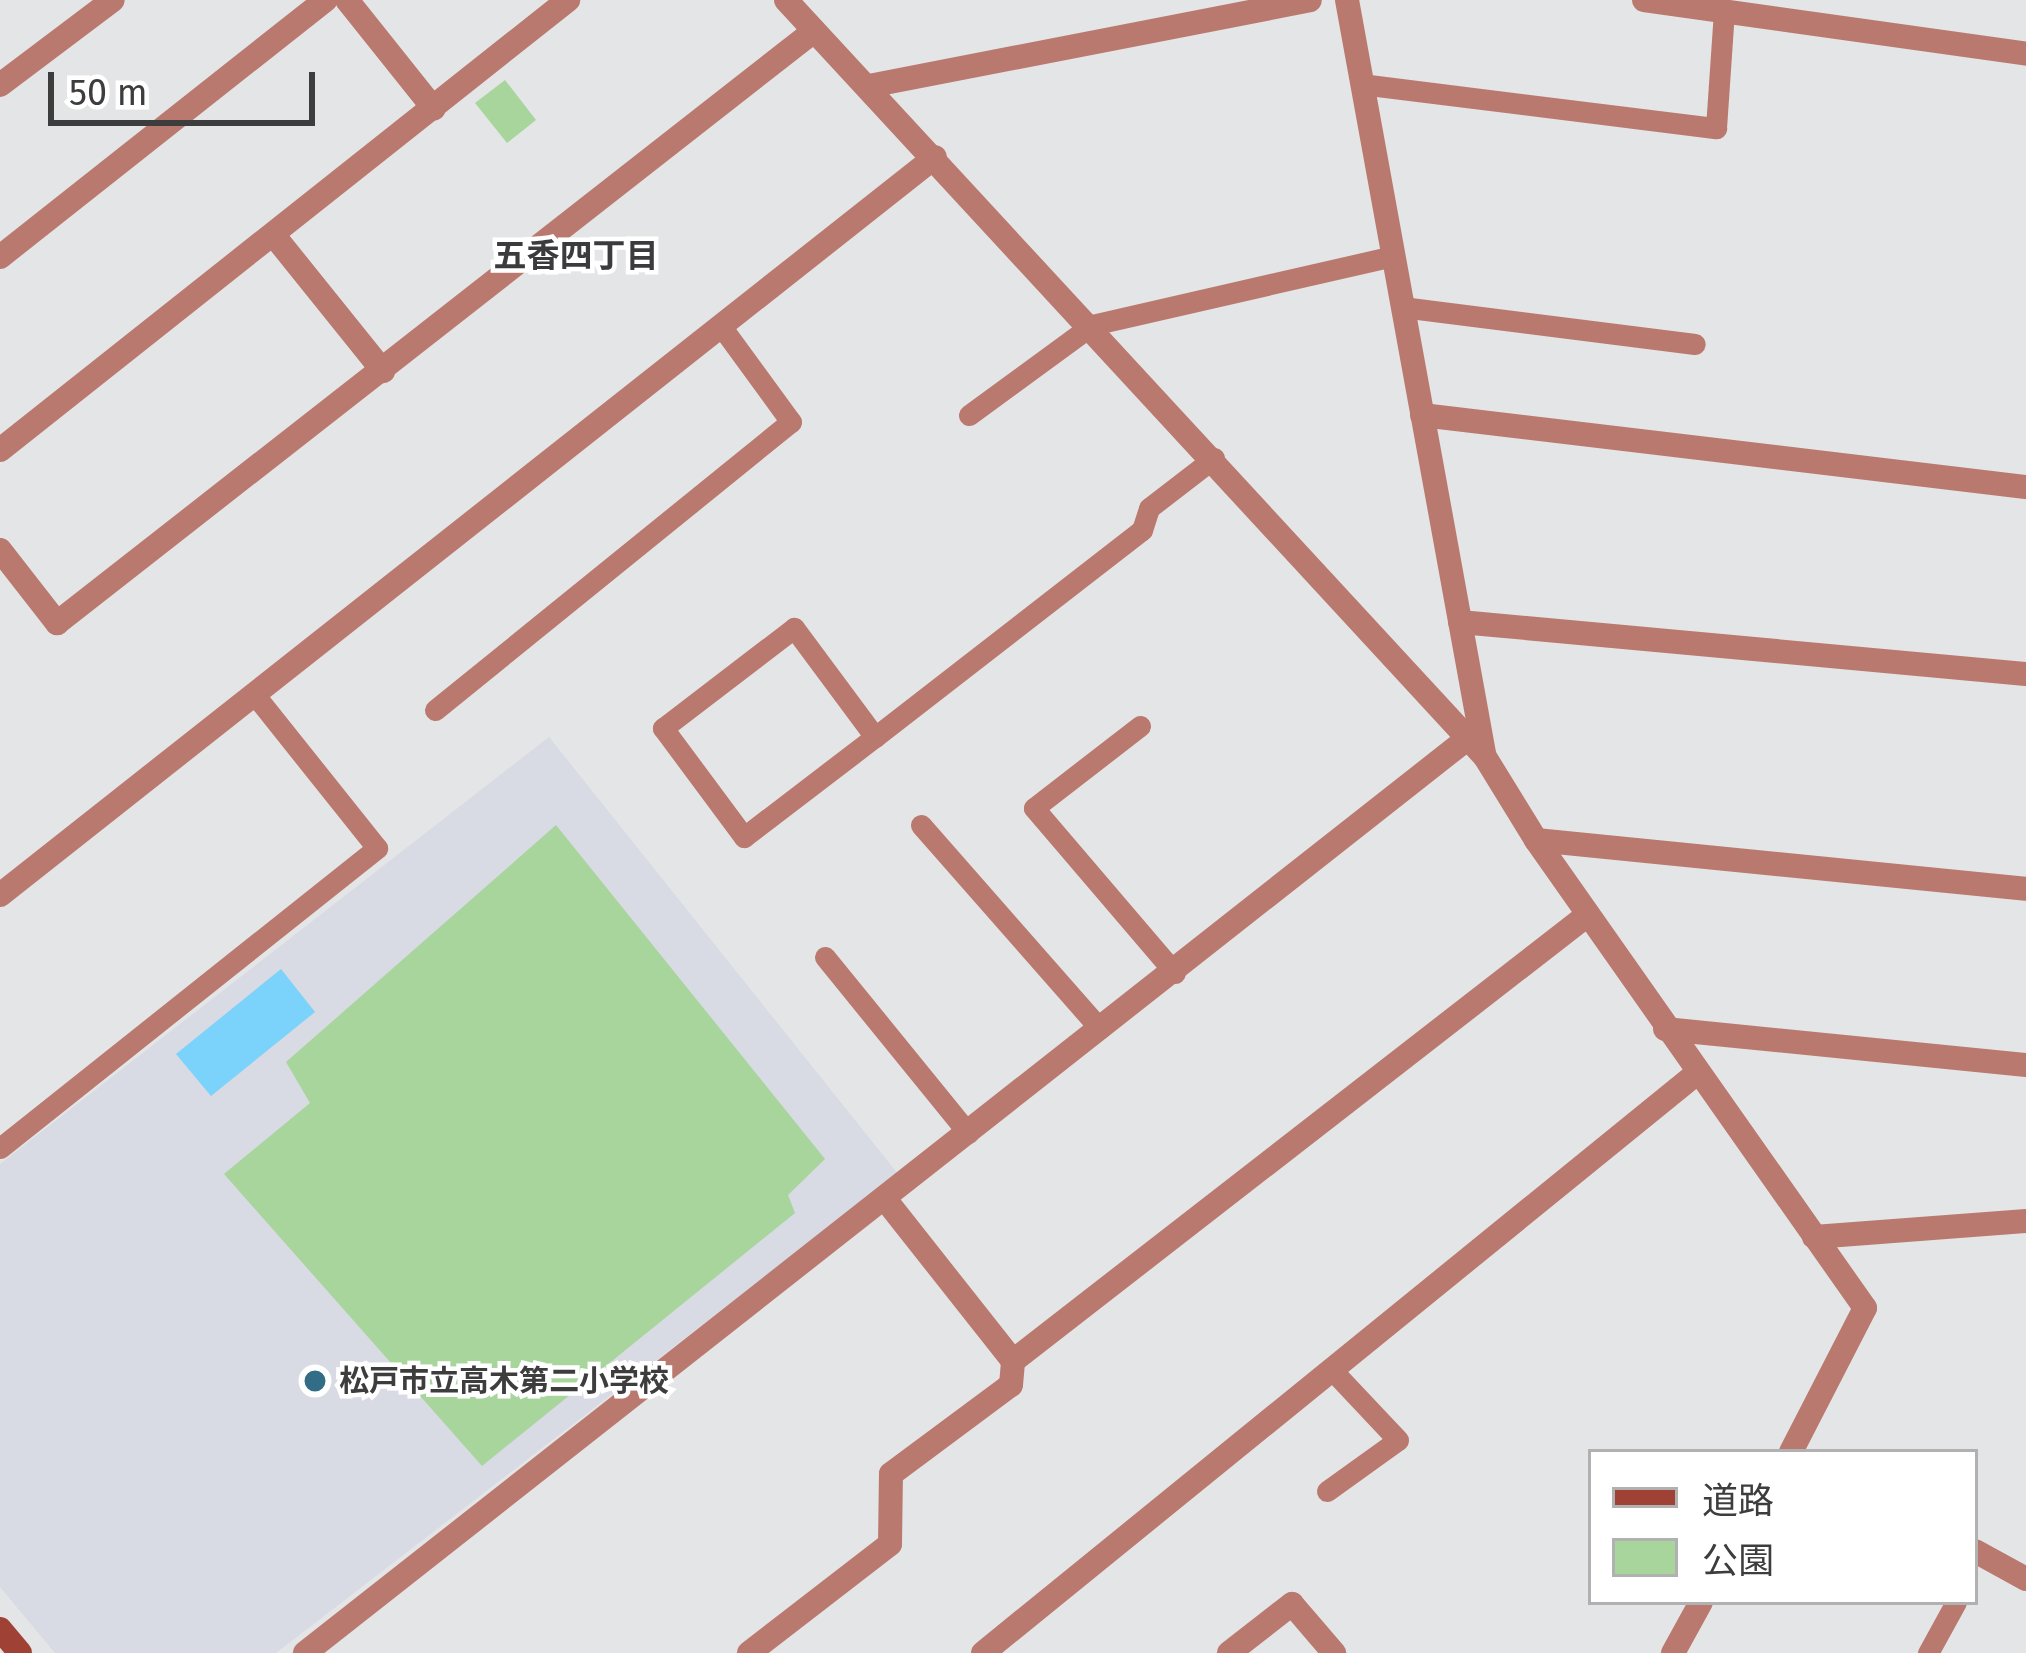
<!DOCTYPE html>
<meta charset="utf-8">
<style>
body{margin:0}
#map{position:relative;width:2026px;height:1653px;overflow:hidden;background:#e4e5e7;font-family:"Fira Sans","Noto Sans JP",sans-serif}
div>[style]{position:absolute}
.built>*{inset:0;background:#d8dae4}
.green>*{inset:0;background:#a8d59c}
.water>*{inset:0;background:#7bd2fb}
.service>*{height:21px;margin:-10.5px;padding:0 10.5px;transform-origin:10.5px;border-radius:10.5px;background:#ba796e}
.minor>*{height:24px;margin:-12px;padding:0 12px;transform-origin:12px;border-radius:12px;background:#ba796e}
.secondary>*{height:24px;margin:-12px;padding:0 12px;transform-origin:12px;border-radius:12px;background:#9f4135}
.dots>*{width:33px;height:33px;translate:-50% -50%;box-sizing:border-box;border:6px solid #fff;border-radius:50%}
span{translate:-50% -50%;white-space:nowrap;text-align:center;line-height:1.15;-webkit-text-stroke:9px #fff;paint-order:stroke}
.poi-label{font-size:30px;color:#3d3d3e;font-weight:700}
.left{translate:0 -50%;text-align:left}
.neighbourhood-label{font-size:33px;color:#3b3b3d;font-weight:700}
.legend{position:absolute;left:1588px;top:1449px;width:390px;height:156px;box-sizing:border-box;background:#fff;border:3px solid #b1b1b2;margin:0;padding:15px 21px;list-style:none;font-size:36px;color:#3d3d3e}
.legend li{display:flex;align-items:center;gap:24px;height:60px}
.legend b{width:60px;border:3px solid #b1b1b2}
.scale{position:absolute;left:48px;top:72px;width:267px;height:54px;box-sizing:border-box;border:6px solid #3d3d3e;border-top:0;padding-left:15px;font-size:36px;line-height:42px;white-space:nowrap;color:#3d3d3e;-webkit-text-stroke:9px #fff;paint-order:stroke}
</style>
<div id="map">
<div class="built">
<i style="clip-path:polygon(549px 737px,898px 1174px,276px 1653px,55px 1653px,0 1587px,0 1164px)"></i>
</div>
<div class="green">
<i style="clip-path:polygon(505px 80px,536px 120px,507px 143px,475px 103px)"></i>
<i style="clip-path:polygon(556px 825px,825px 1159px,788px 1195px,795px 1213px,482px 1466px,224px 1174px,310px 1103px,286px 1062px)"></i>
</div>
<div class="water">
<i style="clip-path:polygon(281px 969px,315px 1012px,211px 1096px,176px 1054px)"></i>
</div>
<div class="service">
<i style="left:1361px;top:84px;width:358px;rotate:7.1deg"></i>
<i style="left:1716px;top:128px;width:117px;rotate:-86.1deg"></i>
<i style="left:1402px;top:307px;width:295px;rotate:7.2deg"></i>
<i style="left:969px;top:415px;width:152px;rotate:-36.2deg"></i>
<i style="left:1092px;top:325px;width:309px;rotate:-12.9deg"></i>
<i style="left:435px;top:710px;width:458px;rotate:-39deg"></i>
<i style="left:791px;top:422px;width:119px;rotate:-126.1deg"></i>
<i style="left:1140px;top:726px;width:134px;rotate:142.3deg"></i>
<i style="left:1034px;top:808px;width:217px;rotate:49.5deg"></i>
<i style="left:875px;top:737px;width:136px;rotate:-126.6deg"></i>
<i style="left:794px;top:628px;width:165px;rotate:142.6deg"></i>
<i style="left:663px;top:728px;width:136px;rotate:53.4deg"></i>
<i style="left:744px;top:837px;width:165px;rotate:-37.4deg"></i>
<i style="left:875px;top:737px;width:338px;rotate:-37.8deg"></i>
<i style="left:1142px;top:530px;width:23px;rotate:-72deg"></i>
<i style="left:1149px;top:508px;width:82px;rotate:-37.6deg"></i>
<i style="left:921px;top:825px;width:271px;rotate:48.7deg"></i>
<i style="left:825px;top:957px;width:227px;rotate:50.9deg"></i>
<i style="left:0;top:1148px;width:482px;rotate:-38.5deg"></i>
<i style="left:377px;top:848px;width:197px;rotate:-128.6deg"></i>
<i style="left:1327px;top:1491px;width:87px;rotate:-35.7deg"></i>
<i style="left:1398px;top:1440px;width:95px;rotate:-133.3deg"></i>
<i style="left:1928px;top:1653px;width:58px;rotate:-61.2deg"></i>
</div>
<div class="minor">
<i style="left:347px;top:0;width:139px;rotate:51.4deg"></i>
<i style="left:786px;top:0;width:1030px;rotate:47.28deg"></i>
<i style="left:1485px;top:757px;width:97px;rotate:58.4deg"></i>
<i style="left:1536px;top:840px;width:492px;rotate:5.7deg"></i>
<i style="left:1347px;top:0;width:765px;rotate:79.69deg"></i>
<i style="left:1644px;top:0;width:386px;rotate:8deg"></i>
<i style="left:0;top:85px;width:141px;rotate:-37deg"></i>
<i style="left:869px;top:86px;width:449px;rotate:-11deg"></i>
<i style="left:276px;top:238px;width:171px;rotate:51.2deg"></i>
<i style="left:0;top:257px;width:415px;rotate:-38.3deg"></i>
<i style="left:1422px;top:415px;width:608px;rotate:6.8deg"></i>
<i style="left:0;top:450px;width:725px;rotate:-38.39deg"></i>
<i style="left:0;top:550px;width:93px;rotate:52deg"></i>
<i style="left:57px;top:623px;width:961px;rotate:-38.03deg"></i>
<i style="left:1460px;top:622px;width:568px;rotate:5.25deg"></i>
<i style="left:1536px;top:840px;width:572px;rotate:54.89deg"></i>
<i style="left:1865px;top:1308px;width:162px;rotate:117.2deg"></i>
<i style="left:0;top:895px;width:1191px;rotate:-38.28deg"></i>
<i style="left:1665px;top:1029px;width:363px;rotate:5.7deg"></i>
<i style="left:885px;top:1199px;width:206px;rotate:51.7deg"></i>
<i style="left:1814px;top:1237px;width:213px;rotate:-4.3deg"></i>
<i style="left:1975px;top:1551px;width:58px;rotate:28.8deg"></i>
<i style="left:305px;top:1653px;width:1480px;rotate:-38.19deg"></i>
<i style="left:749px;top:1653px;width:178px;rotate:-37.7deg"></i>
<i style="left:890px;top:1544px;width:70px;rotate:-89.2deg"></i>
<i style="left:891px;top:1474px;width:149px;rotate:-36.6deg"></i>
<i style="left:1011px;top:1385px;width:24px;rotate:-85deg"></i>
<i style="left:1013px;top:1361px;width:726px;rotate:-37.83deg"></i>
<i style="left:983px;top:1653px;width:918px;rotate:-39.08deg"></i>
<i style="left:1229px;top:1653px;width:80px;rotate:-37.9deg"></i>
<i style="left:1292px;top:1604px;width:65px;rotate:49.4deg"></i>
<i style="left:1673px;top:1653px;width:58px;rotate:-61.2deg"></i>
</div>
<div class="secondary">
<i style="left:0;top:1629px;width:31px;rotate:50deg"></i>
</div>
<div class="dots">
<i style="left:315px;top:1381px;background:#336c86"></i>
</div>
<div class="poi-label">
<span class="left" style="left:339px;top:1381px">松戸市立高木第二小学校</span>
</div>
<div class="neighbourhood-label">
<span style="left:576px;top:257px">五香四丁目</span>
</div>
<ul class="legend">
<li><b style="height:15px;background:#9f4135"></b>道路</li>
<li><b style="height:33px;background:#a8d59c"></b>公園</li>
</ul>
<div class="scale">50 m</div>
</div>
